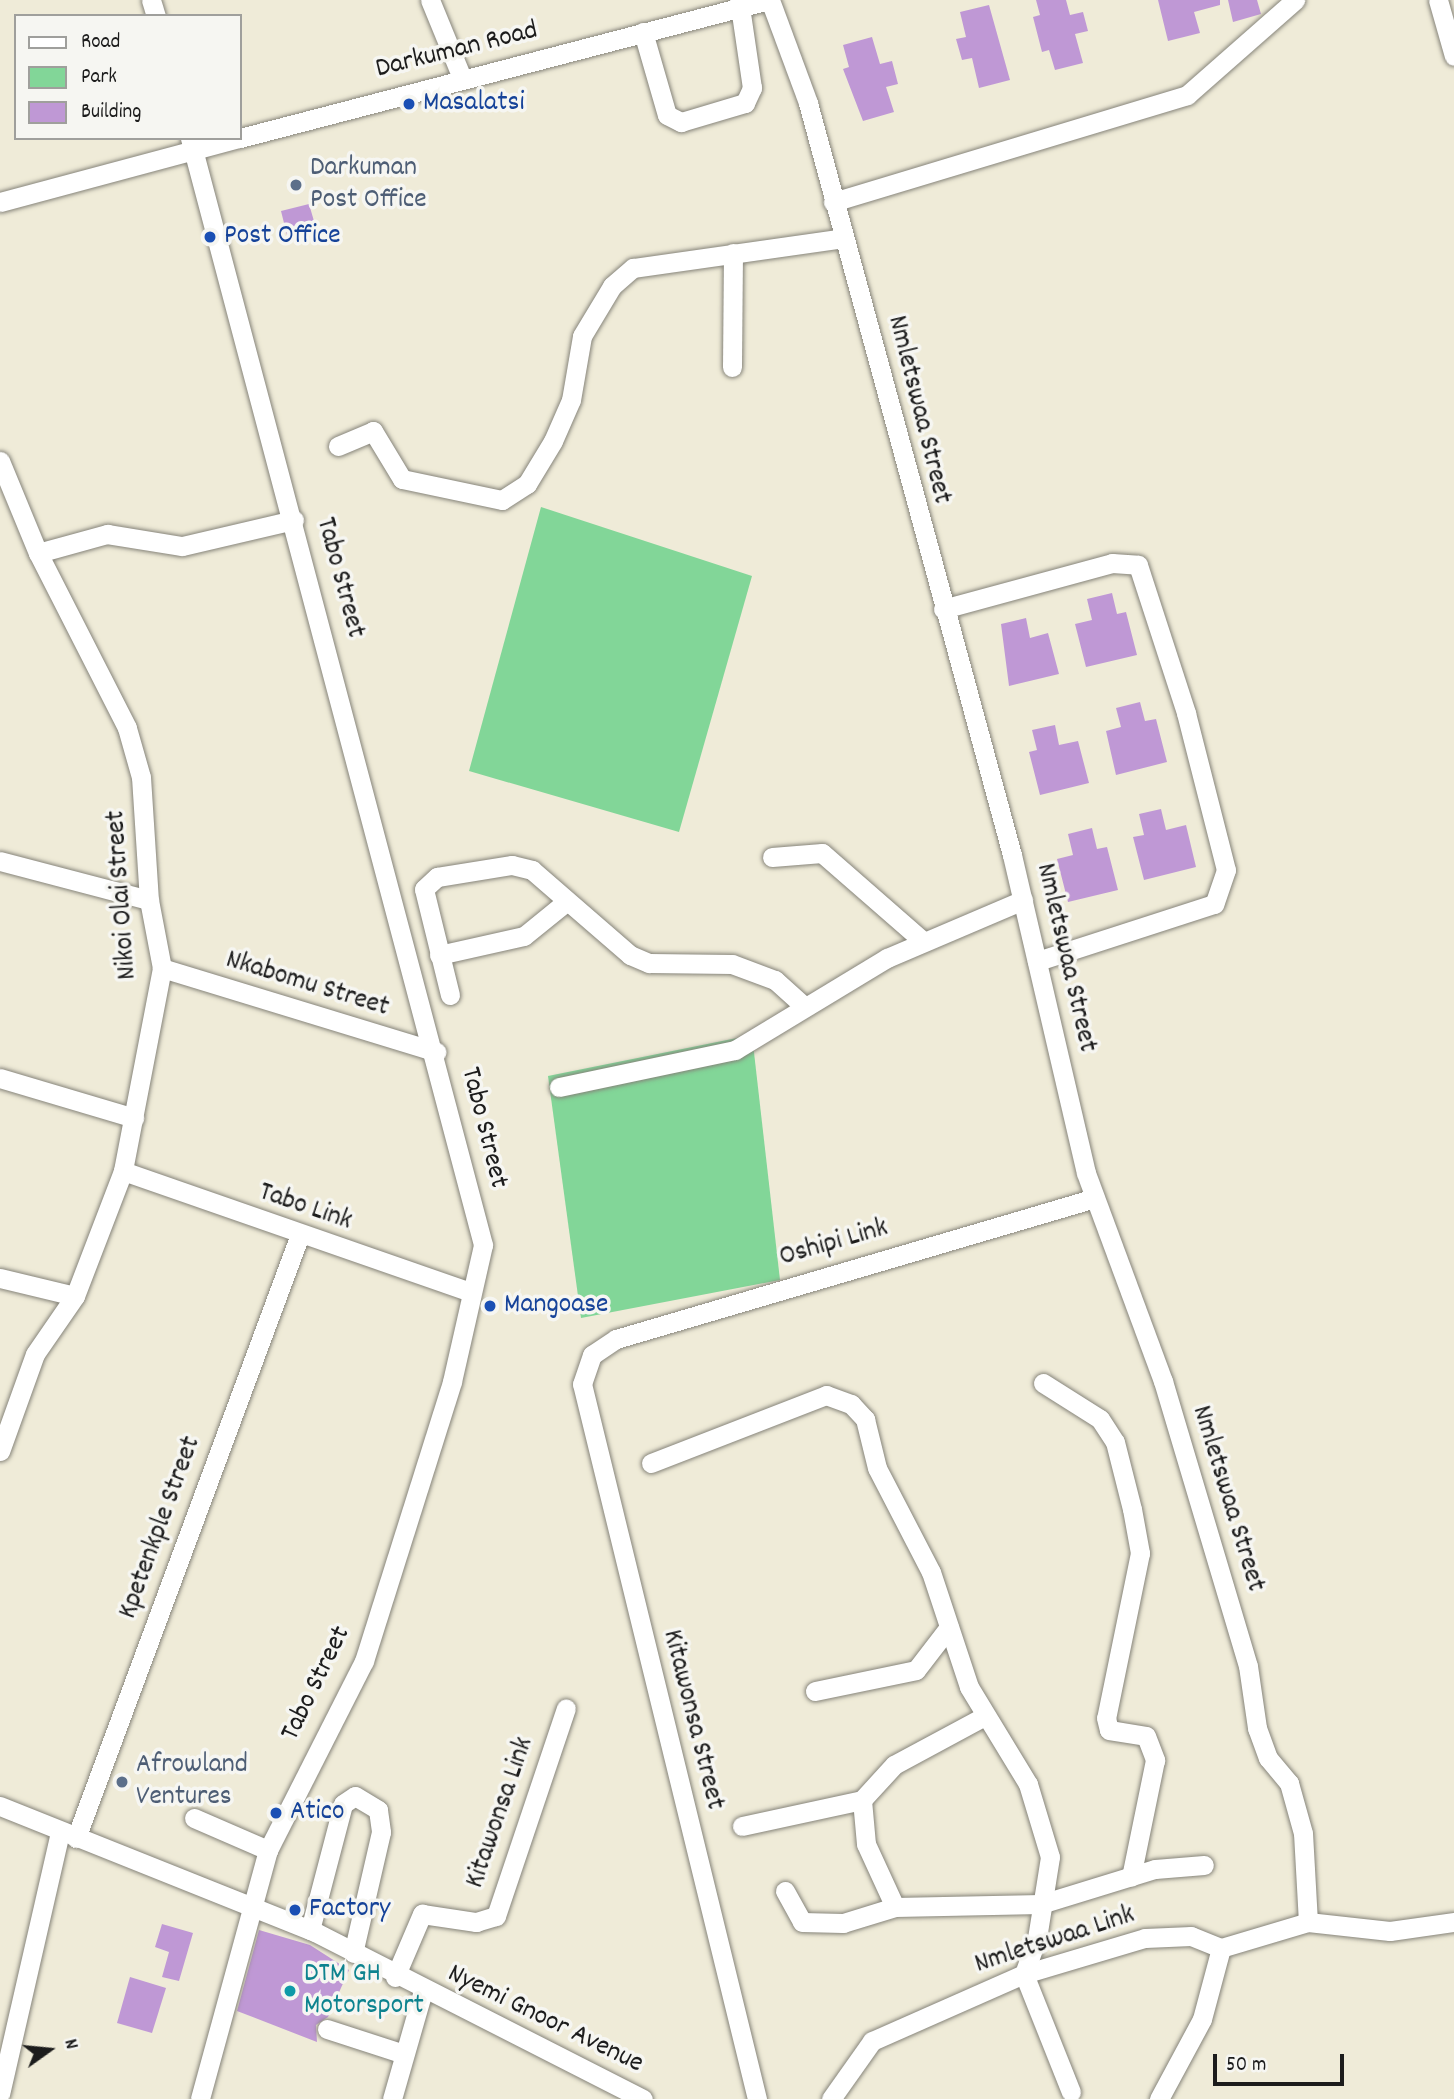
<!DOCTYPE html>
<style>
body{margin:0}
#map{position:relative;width:1454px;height:2099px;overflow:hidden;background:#efebd8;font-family:Dekko,sans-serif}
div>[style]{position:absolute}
.green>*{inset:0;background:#82d698}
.building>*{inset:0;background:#bf98d5}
.roads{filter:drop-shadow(0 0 2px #86847a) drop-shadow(0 0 2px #86847a)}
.minor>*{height:19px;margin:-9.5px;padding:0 9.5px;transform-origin:9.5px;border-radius:9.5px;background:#fff}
.dots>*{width:19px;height:19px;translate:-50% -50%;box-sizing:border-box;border:4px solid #f6f6f2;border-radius:50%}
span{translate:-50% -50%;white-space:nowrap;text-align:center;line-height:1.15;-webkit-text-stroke:7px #f6f6f2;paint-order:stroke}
.street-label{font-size:28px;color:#1c1c1c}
.transit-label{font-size:28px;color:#164399}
.left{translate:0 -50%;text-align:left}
.service-label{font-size:28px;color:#4e5e75}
.culture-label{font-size:28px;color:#0d838f}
.legend{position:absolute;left:14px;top:14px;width:228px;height:126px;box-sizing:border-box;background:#f6f6f2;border:2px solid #9f9f9c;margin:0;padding:9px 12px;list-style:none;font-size:21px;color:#1c1c1c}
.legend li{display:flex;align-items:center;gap:14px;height:35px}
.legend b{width:35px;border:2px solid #9f9f9c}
.north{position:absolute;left:14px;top:2015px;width:70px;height:70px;-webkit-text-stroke:5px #f6f6f2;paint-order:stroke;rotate:75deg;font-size:19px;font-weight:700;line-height:28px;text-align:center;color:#1c1c1c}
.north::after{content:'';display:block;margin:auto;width:24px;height:32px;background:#1c1c1c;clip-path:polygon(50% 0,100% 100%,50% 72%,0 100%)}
.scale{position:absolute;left:1213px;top:2054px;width:131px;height:32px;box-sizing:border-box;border:4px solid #1c1c1c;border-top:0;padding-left:9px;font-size:21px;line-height:24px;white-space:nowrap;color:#1c1c1c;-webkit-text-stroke:5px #f6f6f2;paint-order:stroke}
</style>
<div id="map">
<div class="green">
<i style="clip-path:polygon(541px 507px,752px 576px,679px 832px,469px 771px)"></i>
<i style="clip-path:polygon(752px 1035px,780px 1280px,581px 1318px,548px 1076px)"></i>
</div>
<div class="building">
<i style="clip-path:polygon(1036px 0,1066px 0,1070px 15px,1083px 12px,1088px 31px,1075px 34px,1083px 63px,1055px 70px,1049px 50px,1042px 52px,1033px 17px,1040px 15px)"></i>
<i style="clip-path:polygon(1158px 0,1220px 0,1220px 5px,1194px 12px,1200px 33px,1168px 41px)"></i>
<i style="clip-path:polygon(1228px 0,1257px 0,1261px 14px,1233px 22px)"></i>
<i style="clip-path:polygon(989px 5px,1010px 80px,979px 88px,972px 58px,962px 60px,956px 39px,966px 37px,960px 12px)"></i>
<i style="clip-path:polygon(872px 37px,880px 64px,892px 61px,898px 84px,886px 87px,894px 112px,863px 121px,843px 69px,849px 67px,843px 45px)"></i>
<i style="clip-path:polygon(309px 204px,316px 228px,287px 235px,281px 211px)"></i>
<i style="clip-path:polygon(1112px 593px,1117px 614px,1126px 612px,1137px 655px,1086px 667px,1075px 624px,1092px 620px,1087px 599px)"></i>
<i style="clip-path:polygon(1026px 618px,1030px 638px,1048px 633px,1059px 674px,1009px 686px,1001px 624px)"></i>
<i style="clip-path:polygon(1140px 702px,1145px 721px,1156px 719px,1167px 762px,1116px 775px,1106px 731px,1121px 727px,1116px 708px)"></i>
<i style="clip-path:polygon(1055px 725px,1059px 745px,1078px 741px,1089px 783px,1040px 795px,1029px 752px,1037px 750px,1032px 730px)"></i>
<i style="clip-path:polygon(1161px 809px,1166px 830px,1186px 825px,1196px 867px,1144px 880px,1133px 837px,1144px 835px,1139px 814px)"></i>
<i style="clip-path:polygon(1092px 828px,1097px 849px,1107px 847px,1118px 890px,1068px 902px,1057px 859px,1073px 855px,1068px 834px)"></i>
<i style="clip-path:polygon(162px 1924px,193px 1933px,179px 1981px,162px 1977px,169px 1952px,155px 1947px)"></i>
<i style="clip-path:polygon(259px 1930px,310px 1945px,349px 1970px,328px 2017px,316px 2025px,317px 2042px,237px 2011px)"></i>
<i style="clip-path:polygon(130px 1977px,166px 1988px,152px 2033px,117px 2023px)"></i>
</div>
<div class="roads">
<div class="minor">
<i style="left:151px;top:0;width:17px;rotate:73deg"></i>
<i style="left:430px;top:0;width:84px;rotate:67.7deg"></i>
<i style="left:770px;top:0;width:110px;rotate:69.7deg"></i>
<i style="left:808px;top:103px;width:779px;rotate:74.82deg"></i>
<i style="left:1012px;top:855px;width:326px;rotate:76.9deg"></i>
<i style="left:1086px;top:1173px;width:222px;rotate:69.7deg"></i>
<i style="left:1163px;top:1381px;width:297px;rotate:73.4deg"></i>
<i style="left:1248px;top:1666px;width:63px;rotate:81.7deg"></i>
<i style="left:1257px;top:1728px;width:32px;rotate:70deg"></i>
<i style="left:1268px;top:1758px;width:33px;rotate:50deg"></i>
<i style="left:1289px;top:1783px;width:52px;rotate:74.4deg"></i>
<i style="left:1303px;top:1833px;width:89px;rotate:86.8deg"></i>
<i style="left:1438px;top:0;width:58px;rotate:74.1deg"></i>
<i style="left:643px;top:32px;width:86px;rotate:73.9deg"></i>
<i style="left:667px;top:115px;width:16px;rotate:27deg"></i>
<i style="left:681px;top:122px;width:67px;rotate:-16.5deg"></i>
<i style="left:745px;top:103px;width:17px;rotate:-65deg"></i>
<i style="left:752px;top:88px;width:89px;rotate:-98.4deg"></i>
<i style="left:190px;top:138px;width:1145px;rotate:75.17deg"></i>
<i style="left:483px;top:1245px;width:140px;rotate:102.8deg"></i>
<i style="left:452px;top:1382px;width:293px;rotate:107.5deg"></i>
<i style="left:364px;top:1661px;width:212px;rotate:116.9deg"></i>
<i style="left:268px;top:1850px;width:258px;rotate:105.3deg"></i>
<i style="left:240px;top:138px;width:547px;rotate:-14.62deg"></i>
<i style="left:0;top:202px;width:247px;rotate:-15deg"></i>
<i style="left:833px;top:202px;width:370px;rotate:-16.8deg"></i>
<i style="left:1187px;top:95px;width:144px;rotate:-41.3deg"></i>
<i style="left:732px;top:367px;width:114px;rotate:-89.5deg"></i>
<i style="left:338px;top:446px;width:38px;rotate:-23deg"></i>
<i style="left:373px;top:431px;width:56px;rotate:58.9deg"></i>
<i style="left:402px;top:479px;width:102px;rotate:11.9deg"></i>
<i style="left:502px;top:500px;width:30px;rotate:-33deg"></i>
<i style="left:527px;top:484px;width:50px;rotate:-58.8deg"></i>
<i style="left:553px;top:441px;width:45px;rotate:-66.3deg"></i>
<i style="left:571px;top:400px;width:65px;rotate:-80.2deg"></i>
<i style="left:582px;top:336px;width:58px;rotate:-59deg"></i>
<i style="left:612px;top:286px;width:28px;rotate:-41deg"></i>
<i style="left:633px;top:268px;width:212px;rotate:-8.1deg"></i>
<i style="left:0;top:461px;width:100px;rotate:67.6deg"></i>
<i style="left:38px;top:553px;width:196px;rotate:63deg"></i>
<i style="left:127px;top:728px;width:51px;rotate:74.1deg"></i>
<i style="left:141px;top:777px;width:123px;rotate:86.3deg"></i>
<i style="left:149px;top:900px;width:69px;rotate:79.2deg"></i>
<i style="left:162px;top:968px;width:207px;rotate:100.9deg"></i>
<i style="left:123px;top:1171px;width:134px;rotate:111deg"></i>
<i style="left:75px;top:1296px;width:70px;rotate:124.6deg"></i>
<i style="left:35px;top:1354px;width:103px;rotate:109.8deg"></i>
<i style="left:38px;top:553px;width:72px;rotate:-15.4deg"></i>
<i style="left:107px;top:534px;width:76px;rotate:9.1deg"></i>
<i style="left:182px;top:546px;width:115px;rotate:-13.1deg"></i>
<i style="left:943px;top:609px;width:175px;rotate:-15.2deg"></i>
<i style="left:1112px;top:563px;width:26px;rotate:4deg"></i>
<i style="left:1138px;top:565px;width:156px;rotate:72deg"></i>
<i style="left:1186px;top:713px;width:162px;rotate:75.7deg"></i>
<i style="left:1226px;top:870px;width:36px;rotate:109deg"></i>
<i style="left:1214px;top:904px;width:186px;rotate:162.1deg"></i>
<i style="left:772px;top:857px;width:50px;rotate:-4.6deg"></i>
<i style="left:822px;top:853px;width:134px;rotate:41.1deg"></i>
<i style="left:0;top:861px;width:154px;rotate:14.7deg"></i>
<i style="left:439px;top:955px;width:87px;rotate:-12.6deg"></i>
<i style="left:524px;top:936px;width:55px;rotate:-39.1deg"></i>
<i style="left:162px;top:968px;width:287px;rotate:17deg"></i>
<i style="left:450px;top:995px;width:109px;rotate:-103.8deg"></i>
<i style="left:424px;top:889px;width:18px;rotate:-43deg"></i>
<i style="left:437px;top:877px;width:76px;rotate:-9.1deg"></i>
<i style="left:512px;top:865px;width:21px;rotate:14deg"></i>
<i style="left:532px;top:870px;width:130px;rotate:40.9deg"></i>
<i style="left:630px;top:955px;width:21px;rotate:23deg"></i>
<i style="left:649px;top:963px;width:83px;rotate:0.7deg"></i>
<i style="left:732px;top:964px;width:46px;rotate:20.4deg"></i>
<i style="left:775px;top:980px;width:40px;rotate:42deg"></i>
<i style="left:0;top:1078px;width:140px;rotate:16.6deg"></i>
<i style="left:559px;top:1087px;width:180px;rotate:-11.9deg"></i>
<i style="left:735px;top:1050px;width:178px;rotate:-31.2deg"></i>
<i style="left:887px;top:958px;width:148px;rotate:-23.1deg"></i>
<i style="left:123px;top:1171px;width:368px;rotate:19.2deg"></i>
<i style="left:0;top:1278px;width:77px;rotate:13.5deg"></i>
<i style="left:1043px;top:1383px;width:67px;rotate:32.3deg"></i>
<i style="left:1100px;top:1419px;width:27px;rotate:57deg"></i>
<i style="left:1115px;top:1442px;width:69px;rotate:75.8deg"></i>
<i style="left:1132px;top:1509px;width:45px;rotate:79.7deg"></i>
<i style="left:1140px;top:1553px;width:168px;rotate:101.6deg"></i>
<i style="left:1106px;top:1718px;width:12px;rotate:76deg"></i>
<i style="left:1109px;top:1730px;width:37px;rotate:9deg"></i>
<i style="left:1146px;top:1736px;width:26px;rotate:69deg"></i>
<i style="left:1155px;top:1760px;width:119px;rotate:101.6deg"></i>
<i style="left:651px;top:1463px;width:188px;rotate:-21.2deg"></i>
<i style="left:826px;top:1395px;width:27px;rotate:20deg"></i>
<i style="left:851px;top:1404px;width:21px;rotate:47deg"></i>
<i style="left:865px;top:1419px;width:50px;rotate:76.2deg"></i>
<i style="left:877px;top:1468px;width:117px;rotate:62.6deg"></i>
<i style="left:931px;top:1572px;width:121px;rotate:71.7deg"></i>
<i style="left:969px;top:1687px;width:114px;rotate:58.7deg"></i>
<i style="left:1028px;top:1784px;width:76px;rotate:73.2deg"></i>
<i style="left:1050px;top:1857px;width:82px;rotate:99.1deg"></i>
<i style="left:1037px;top:1938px;width:38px;rotate:110deg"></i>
<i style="left:1024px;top:1974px;width:127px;rotate:68.3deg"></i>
<i style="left:815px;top:1691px;width:103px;rotate:-11.7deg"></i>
<i style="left:916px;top:1670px;width:54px;rotate:-52.5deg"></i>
<i style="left:983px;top:1717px;width:101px;rotate:151.7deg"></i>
<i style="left:894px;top:1765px;width:47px;rotate:132.4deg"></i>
<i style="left:862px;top:1800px;width:44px;rotate:84.8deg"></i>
<i style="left:866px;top:1844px;width:69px;rotate:65.3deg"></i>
<i style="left:895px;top:1907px;width:146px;rotate:-1.2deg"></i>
<i style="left:1041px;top:1904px;width:119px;rotate:-17.1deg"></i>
<i style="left:1155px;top:1869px;width:49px;rotate:-4.7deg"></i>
<i style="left:0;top:1806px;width:339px;rotate:21.8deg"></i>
<i style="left:315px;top:1932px;width:368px;rotate:27deg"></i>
<i style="left:194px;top:1818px;width:81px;rotate:23.4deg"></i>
<i style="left:742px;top:1826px;width:123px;rotate:-12.2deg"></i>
<i style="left:76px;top:1838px;width:641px;rotate:-69.64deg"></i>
<i style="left:785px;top:1891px;width:35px;rotate:61deg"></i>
<i style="left:802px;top:1922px;width:41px;rotate:1.4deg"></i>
<i style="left:843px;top:1923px;width:54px;rotate:-17.1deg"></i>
<i style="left:310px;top:1930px;width:130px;rotate:-75.3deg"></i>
<i style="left:343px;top:1804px;width:14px;rotate:-34deg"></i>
<i style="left:355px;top:1796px;width:27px;rotate:31deg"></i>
<i style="left:378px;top:1810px;width:22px;rotate:82deg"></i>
<i style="left:381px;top:1832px;width:124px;rotate:103deg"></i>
<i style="left:395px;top:1977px;width:69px;rotate:-66.8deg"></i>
<i style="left:422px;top:1914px;width:55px;rotate:8.4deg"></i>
<i style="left:476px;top:1922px;width:21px;rotate:-17deg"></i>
<i style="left:496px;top:1916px;width:219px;rotate:-71.4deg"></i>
<i style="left:327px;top:2029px;width:81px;rotate:18deg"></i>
<i style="left:0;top:2094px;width:269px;rotate:-77.1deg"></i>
<i style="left:392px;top:2099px;width:112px;rotate:-74deg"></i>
<i style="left:757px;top:2099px;width:736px;rotate:-103.75deg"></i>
<i style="left:582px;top:1384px;width:31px;rotate:-71deg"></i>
<i style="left:592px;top:1355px;width:29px;rotate:-34deg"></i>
<i style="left:616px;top:1339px;width:499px;rotate:-16.4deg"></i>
<i style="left:831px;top:2099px;width:71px;rotate:-54.7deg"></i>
<i style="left:872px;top:2041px;width:166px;rotate:-23.8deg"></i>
<i style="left:1024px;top:1974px;width:126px;rotate:-16.6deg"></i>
<i style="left:1145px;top:1938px;width:46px;rotate:-2.5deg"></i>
<i style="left:1191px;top:1936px;width:32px;rotate:22deg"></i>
<i style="left:1221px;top:1948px;width:91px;rotate:-16.6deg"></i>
<i style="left:1308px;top:1922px;width:82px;rotate:6.3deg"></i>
<i style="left:1390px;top:1931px;width:65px;rotate:-8deg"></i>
<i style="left:1159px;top:2099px;width:91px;rotate:-61.7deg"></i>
<i style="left:1202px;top:2019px;width:73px;rotate:-75deg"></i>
</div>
</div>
<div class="dots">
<i style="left:409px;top:104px;background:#1a4fb4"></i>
<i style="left:296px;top:185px;background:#5c6f8a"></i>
<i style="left:210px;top:237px;background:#1a4fb4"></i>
<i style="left:490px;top:1306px;background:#1a4fb4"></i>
<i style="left:122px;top:1782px;background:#5c6f8a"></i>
<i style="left:276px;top:1813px;background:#1a4fb4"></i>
<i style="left:295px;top:1910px;background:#1a4fb4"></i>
<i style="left:290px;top:1991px;background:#0f9aa8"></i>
</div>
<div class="street-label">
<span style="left:457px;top:51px;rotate:-14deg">Darkuman Road</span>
<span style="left:918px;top:410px;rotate:76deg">Nmletswaa Street</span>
<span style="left:339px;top:578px;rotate:75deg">Tabo Street</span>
<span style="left:123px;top:895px;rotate:-94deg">Nikoi Olai Street</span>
<span style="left:1065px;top:958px;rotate:77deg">Nmletswaa Street</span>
<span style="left:307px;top:985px;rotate:17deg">Nkabomu Street</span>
<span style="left:483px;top:1128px;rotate:76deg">Tabo Street</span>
<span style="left:305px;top:1208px;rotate:19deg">Tabo Link</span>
<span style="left:834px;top:1244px;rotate:-16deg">Oshipi Link</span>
<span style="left:1227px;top:1499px;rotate:73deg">Nmletswaa Street</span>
<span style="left:161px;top:1528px;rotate:-70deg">Kpetenkple Street</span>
<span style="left:317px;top:1684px;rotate:-64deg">Tabo Street</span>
<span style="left:692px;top:1720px;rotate:76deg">Kitawonsa Street</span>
<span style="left:501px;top:1813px;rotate:-71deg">Kitawonsa Link</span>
<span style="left:1055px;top:1941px;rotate:-18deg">Nmletswaa Link</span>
<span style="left:545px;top:2020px;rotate:26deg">Nyemi Gnoor Avenue</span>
</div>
<div class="transit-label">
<span class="left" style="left:423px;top:104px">Masalatsi</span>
<span class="left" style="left:224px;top:237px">Post Office</span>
<span class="left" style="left:504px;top:1306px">Mangoase</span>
<span class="left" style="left:290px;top:1813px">Atico</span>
<span class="left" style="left:309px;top:1910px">Factory</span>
</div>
<div class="service-label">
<span class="left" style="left:310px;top:185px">Darkuman<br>Post Office</span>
<span class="left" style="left:136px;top:1782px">Afrowland<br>Ventures</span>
</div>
<div class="culture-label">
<span class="left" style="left:304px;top:1991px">DTM GH<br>Motorsport</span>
</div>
<ul class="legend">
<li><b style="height:9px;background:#fff"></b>Road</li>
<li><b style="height:19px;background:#82d698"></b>Park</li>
<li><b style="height:19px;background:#bf98d5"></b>Building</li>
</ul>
<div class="north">N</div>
<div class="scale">50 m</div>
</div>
